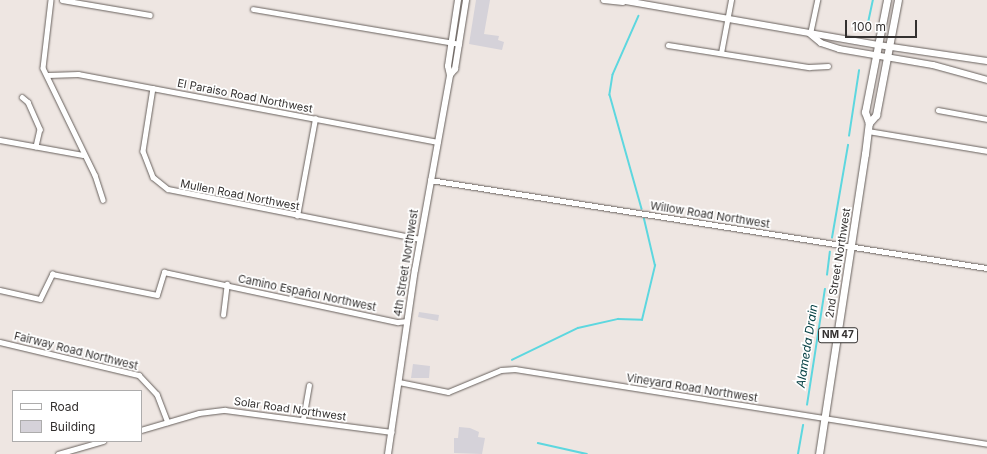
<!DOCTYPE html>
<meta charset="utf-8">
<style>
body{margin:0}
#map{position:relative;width:987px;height:454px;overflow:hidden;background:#eee6e2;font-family:Inter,sans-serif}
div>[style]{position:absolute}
.stream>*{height:1.5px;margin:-0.75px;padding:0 0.75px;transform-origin:0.75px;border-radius:0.75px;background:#5dd7df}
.building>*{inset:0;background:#d5d2d9}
.roads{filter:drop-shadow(0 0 1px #67605c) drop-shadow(0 0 1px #67605c)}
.street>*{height:4.5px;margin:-2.25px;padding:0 2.25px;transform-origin:2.25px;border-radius:2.25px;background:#fff}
.secondary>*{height:6px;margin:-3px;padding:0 3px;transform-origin:3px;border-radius:3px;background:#fff}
.primary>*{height:7px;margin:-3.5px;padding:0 3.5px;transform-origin:3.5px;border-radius:3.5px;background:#fff}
span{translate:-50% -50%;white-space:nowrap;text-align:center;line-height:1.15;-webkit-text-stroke:3.5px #fff;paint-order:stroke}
.shield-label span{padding:1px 3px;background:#fff;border:1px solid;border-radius:3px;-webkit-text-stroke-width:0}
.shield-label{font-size:10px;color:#33302f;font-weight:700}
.street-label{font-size:11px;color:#33302f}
.water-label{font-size:12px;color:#084346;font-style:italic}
.legend{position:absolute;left:12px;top:390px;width:130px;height:52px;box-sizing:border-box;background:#fff;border:1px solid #adacac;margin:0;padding:5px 7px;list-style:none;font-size:12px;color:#33302f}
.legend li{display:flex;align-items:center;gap:8px;height:20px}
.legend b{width:20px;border:1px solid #adacac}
.scale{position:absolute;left:845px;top:20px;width:72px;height:18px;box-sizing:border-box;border:2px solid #33302f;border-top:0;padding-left:5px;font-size:12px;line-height:14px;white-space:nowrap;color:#33302f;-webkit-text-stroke:3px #fff;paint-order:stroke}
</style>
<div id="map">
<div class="stream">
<i style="left:639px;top:16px;width:64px;rotate:113.8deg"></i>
<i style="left:613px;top:75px;width:20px;rotate:99deg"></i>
<i style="left:610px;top:95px;width:118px;rotate:74.3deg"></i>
<i style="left:868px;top:23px;width:24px;rotate:-78deg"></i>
<i style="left:849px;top:136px;width:66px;rotate:-81.3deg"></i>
<i style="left:832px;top:238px;width:94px;rotate:-80.2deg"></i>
<i style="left:827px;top:275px;width:23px;rotate:-83deg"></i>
<i style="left:512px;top:360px;width:73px;rotate:-25.9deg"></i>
<i style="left:578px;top:328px;width:41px;rotate:-12.7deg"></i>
<i style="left:618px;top:319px;width:24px;rotate:2deg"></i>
<i style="left:642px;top:320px;width:56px;rotate:-76.5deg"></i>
<i style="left:655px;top:266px;width:48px;rotate:-103.2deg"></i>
<i style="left:807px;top:405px;width:117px;rotate:-81.2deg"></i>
<i style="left:538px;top:443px;width:50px;rotate:12.7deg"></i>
<i style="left:798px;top:454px;width:29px;rotate:-80deg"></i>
</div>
<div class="building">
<i style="clip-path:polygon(476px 0,490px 0,484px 34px,499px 36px,498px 40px,504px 42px,502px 50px,469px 44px)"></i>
<i style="clip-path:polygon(419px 312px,439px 315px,438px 321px,418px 317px)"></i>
<i style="clip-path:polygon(413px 364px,430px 366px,429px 378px,411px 378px)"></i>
<i style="clip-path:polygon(459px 427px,470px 428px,479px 432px,478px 437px,485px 438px,482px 454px,454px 453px,454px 438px,458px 438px)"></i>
</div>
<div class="roads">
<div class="street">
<i style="left:51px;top:0;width:68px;rotate:96.7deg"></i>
<i style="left:43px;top:68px;width:119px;rotate:64.1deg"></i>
<i style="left:95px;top:175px;width:26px;rotate:72deg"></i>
<i style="left:62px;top:0;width:89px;rotate:9.7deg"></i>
<i style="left:253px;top:9px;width:209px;rotate:9.6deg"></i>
<i style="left:810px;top:34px;width:35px;rotate:-78deg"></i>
<i style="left:668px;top:45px;width:143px;rotate:8.9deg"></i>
<i style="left:809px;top:67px;width:19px;rotate:-3deg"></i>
<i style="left:721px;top:53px;width:54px;rotate:-79.3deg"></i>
<i style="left:48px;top:75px;width:30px;rotate:-2deg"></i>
<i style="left:78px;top:74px;width:366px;rotate:10.7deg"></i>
<i style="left:153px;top:88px;width:64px;rotate:99deg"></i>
<i style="left:143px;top:151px;width:28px;rotate:69deg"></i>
<i style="left:153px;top:177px;width:19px;rotate:39deg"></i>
<i style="left:168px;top:189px;width:257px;rotate:11.2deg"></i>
<i style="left:22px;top:97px;width:8px;rotate:40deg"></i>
<i style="left:28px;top:102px;width:30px;rotate:66deg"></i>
<i style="left:40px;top:129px;width:18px;rotate:103deg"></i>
<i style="left:938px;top:110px;width:50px;rotate:10.4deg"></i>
<i style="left:868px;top:131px;width:121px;rotate:9.5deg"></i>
<i style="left:0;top:140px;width:84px;rotate:10.2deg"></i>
<i style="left:430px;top:180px;width:564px;rotate:8.98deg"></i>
<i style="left:297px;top:216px;width:99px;rotate:-79.5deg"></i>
<i style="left:0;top:290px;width:41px;rotate:12.7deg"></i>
<i style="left:40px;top:299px;width:28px;rotate:-64deg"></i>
<i style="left:52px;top:274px;width:107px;rotate:11.3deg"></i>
<i style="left:157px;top:295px;width:24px;rotate:-73deg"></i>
<i style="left:164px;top:272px;width:239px;rotate:12.1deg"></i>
<i style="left:398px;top:322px;width:9px;rotate:-6deg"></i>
<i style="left:223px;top:315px;width:31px;rotate:-83deg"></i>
<i style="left:0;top:342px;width:143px;rotate:13.4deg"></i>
<i style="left:139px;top:375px;width:26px;rotate:47deg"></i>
<i style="left:157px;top:394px;width:30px;rotate:69deg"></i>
<i style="left:399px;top:382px;width:50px;rotate:11.5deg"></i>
<i style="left:448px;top:392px;width:57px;rotate:-22.5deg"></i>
<i style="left:501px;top:370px;width:14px;rotate:-4deg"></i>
<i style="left:515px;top:369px;width:478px;rotate:9deg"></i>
<i style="left:303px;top:419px;width:34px;rotate:-80deg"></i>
<i style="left:141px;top:430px;width:60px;rotate:-16.3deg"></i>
<i style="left:199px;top:413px;width:26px;rotate:-7deg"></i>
<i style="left:225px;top:410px;width:168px;rotate:7.5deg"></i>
<i style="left:58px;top:454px;width:47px;rotate:-16.1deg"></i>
</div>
<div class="secondary">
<i style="left:604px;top:0;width:19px;rotate:6deg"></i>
<i style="left:620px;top:0;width:262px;rotate:9.9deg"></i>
<i style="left:878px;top:45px;width:110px;rotate:8.4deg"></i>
<i style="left:810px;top:34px;width:14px;rotate:39deg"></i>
<i style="left:821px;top:43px;width:19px;rotate:18deg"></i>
<i style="left:839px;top:49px;width:95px;rotate:9.7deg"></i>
<i style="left:933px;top:65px;width:56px;rotate:15.5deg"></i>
<i style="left:450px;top:75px;width:8px;rotate:-50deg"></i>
<i style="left:455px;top:69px;width:70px;rotate:-80.9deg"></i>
<i style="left:388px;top:454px;width:186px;rotate:-81.7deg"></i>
<i style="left:415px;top:270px;width:198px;rotate:-79.8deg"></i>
<i style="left:450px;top:75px;width:9px;rotate:-103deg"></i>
<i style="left:448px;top:66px;width:67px;rotate:-81.4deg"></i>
</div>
<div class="primary">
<i style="left:869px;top:123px;width:11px;rotate:-49deg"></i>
<i style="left:876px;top:115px;width:117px;rotate:-79.2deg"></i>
<i style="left:819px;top:454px;width:304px;rotate:-81.3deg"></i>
<i style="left:865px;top:154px;width:31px;rotate:-83deg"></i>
<i style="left:869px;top:123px;width:12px;rotate:-110deg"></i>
<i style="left:865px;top:112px;width:114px;rotate:-78.9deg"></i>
</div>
</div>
<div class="shield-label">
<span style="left:838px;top:335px">NM 47</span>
</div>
<div class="street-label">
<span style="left:245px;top:96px;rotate:11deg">El Paraiso Road Northwest</span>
<span style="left:240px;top:195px;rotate:11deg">Mullen Road Northwest</span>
<span style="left:710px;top:215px;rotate:9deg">Willow Road Northwest</span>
<span style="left:406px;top:263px;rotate:-81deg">4th Street Northwest</span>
<span style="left:838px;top:263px;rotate:-81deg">2nd Street Northwest</span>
<span style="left:307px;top:293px;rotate:12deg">Camino Español Northwest</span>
<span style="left:76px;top:351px;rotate:14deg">Fairway Road Northwest</span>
<span style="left:692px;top:388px;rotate:9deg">Vineyard Road Northwest</span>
<span style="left:290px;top:409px;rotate:8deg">Solar Road Northwest</span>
</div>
<div class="water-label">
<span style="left:807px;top:346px;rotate:-81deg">Alameda Drain</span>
</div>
<ul class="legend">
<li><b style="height:5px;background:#fff"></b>Road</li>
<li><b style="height:11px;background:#d5d2d9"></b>Building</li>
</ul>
<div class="scale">100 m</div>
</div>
